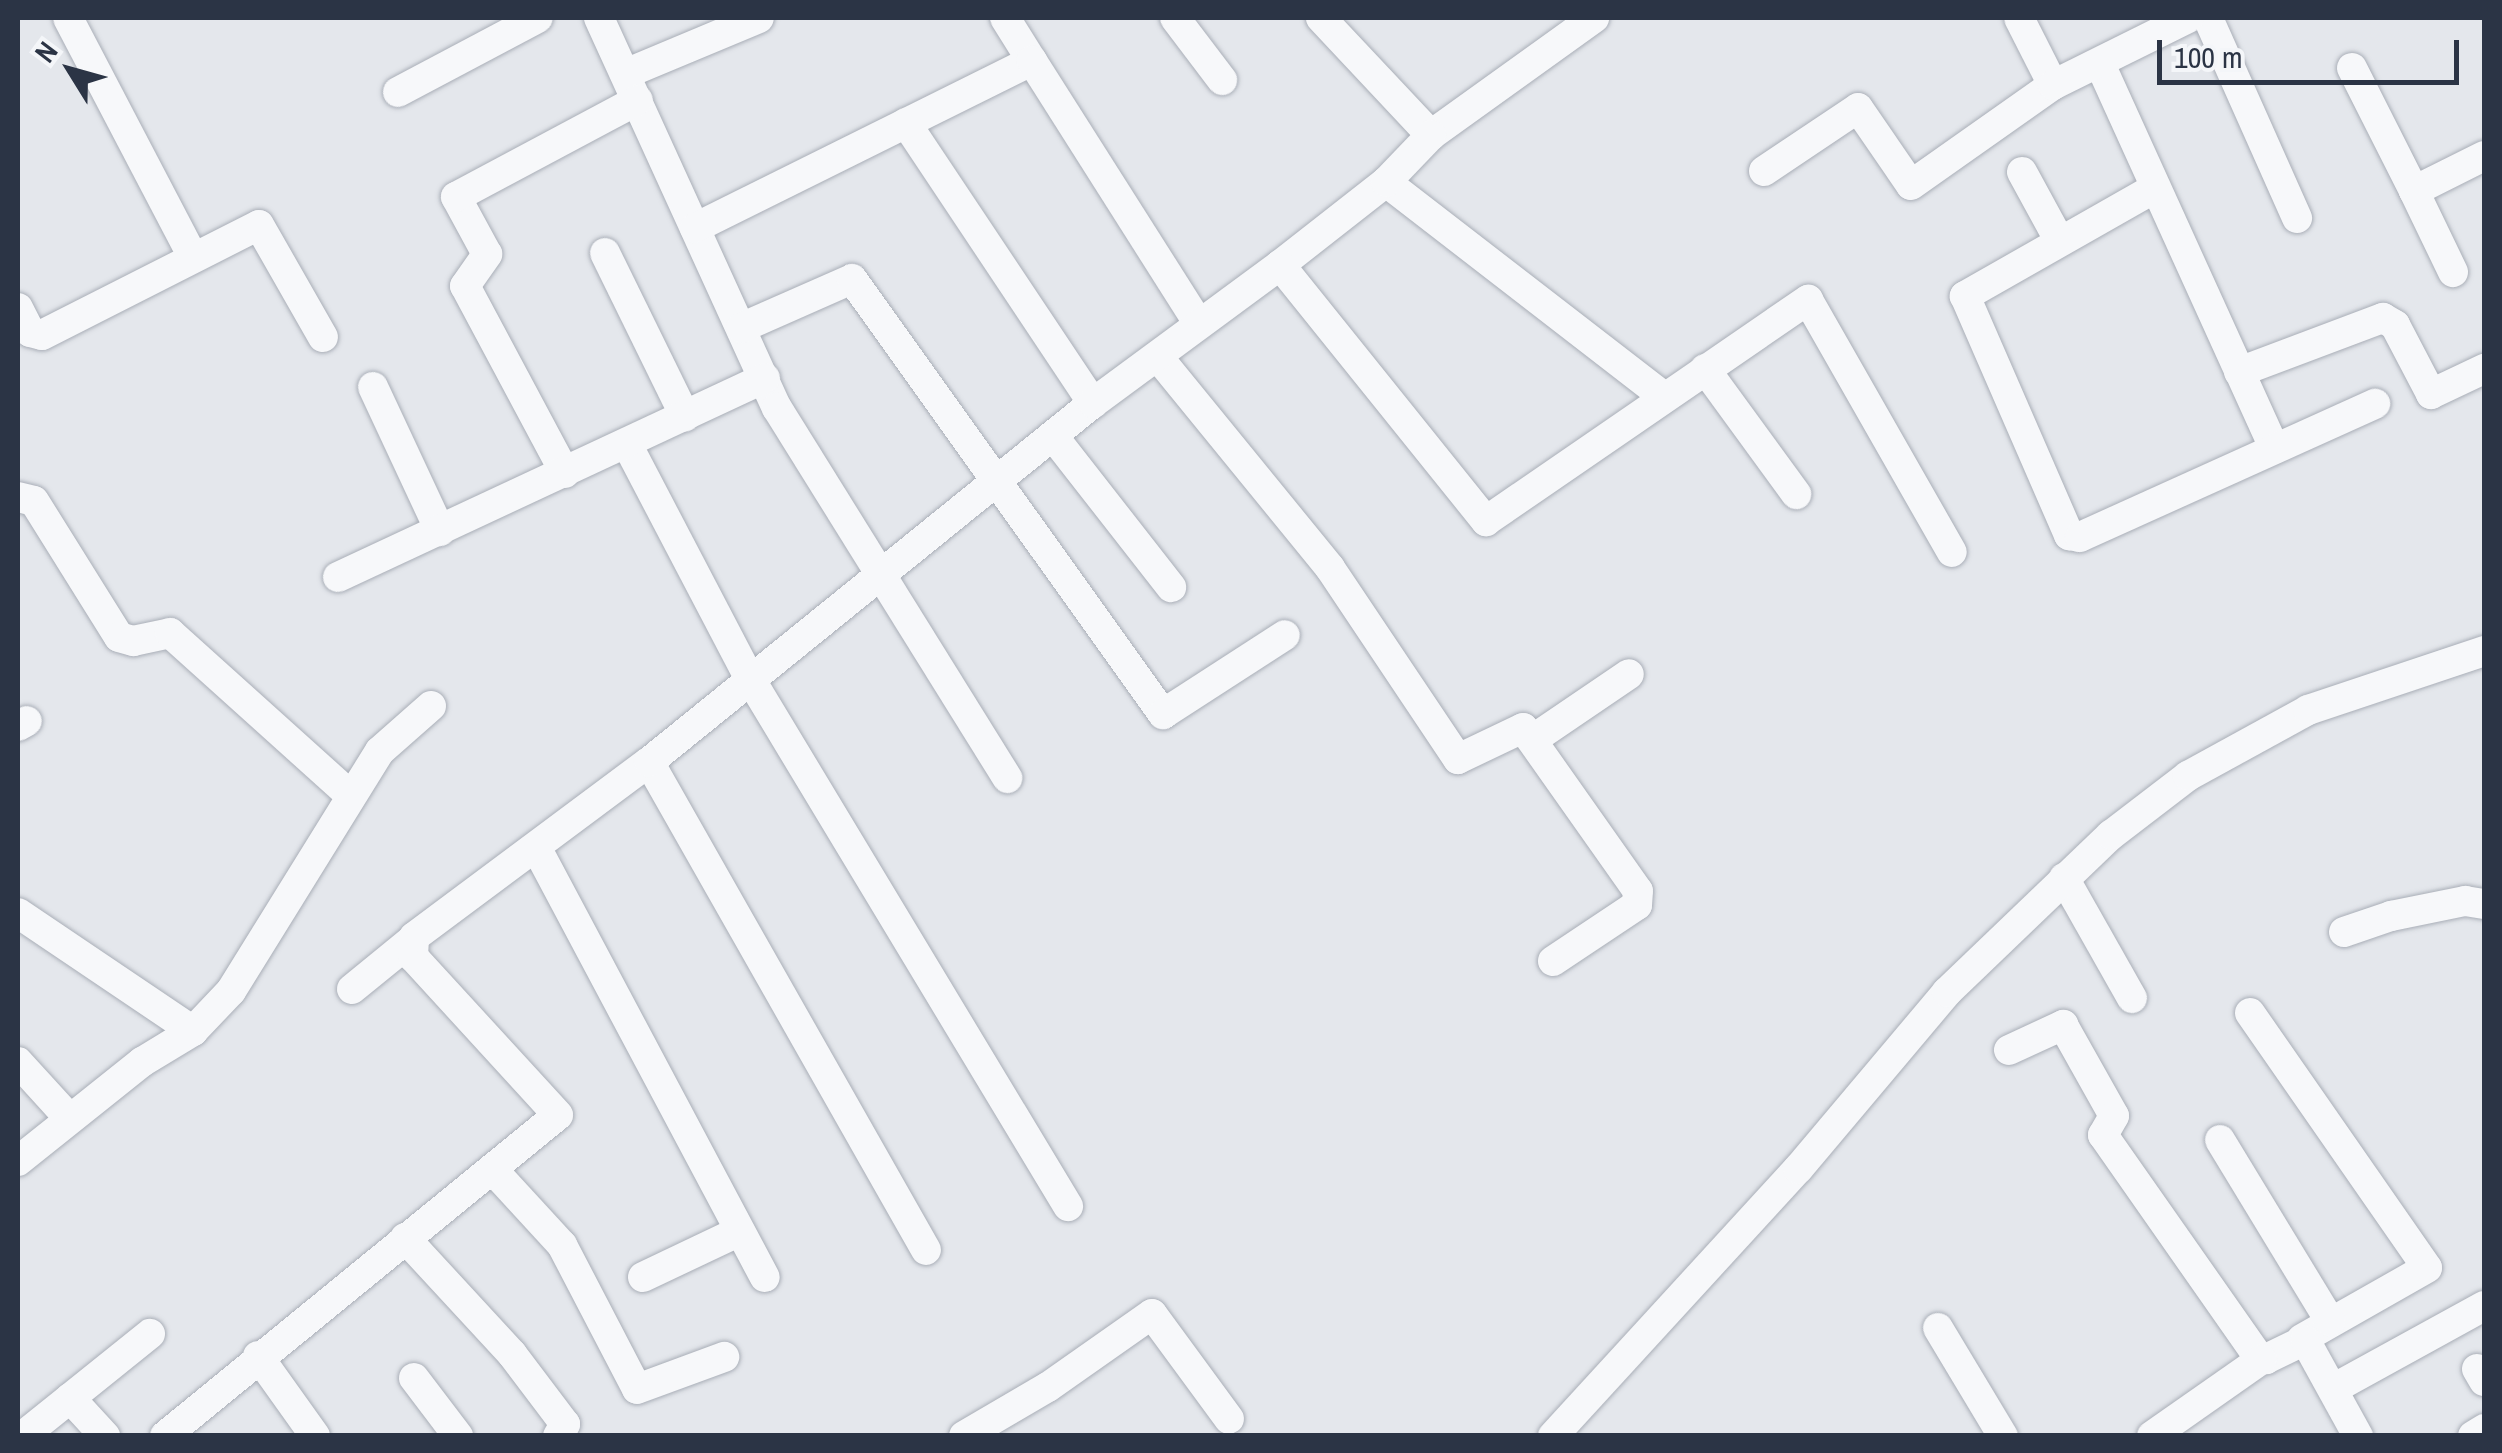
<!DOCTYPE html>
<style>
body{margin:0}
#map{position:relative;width:2502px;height:1453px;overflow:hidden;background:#e4e7ec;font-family:"Archivo Narrow",sans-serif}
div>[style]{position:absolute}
.roads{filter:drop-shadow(0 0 2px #a9aeb7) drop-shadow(0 0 2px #a9aeb7)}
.minor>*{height:30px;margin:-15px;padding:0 15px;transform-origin:15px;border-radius:15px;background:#f7f8fa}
span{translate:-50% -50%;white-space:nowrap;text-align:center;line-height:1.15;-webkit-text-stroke:8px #f4f6f9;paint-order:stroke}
.frame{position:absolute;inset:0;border:20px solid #2b3445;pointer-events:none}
.north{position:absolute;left:20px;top:20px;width:100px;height:100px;-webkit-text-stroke:8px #f4f6f9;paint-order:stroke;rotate:307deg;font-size:28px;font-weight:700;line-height:40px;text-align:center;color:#2b3445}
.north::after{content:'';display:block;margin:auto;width:35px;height:45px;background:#2b3445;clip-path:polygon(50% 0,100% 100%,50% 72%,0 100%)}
.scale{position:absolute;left:2157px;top:40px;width:302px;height:45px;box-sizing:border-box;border:5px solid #2b3445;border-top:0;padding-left:12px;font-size:30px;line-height:35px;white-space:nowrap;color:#2b3445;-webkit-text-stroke:8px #f4f6f9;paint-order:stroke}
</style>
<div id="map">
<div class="roads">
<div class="minor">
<i style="left:68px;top:18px;width:267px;rotate:62.4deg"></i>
<i style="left:599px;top:18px;width:429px;rotate:65.5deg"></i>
<i style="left:777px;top:408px;width:436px;rotate:58.1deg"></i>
<i style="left:1005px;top:18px;width:51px;rotate:57.9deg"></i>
<i style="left:1175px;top:18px;width:78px;rotate:52.8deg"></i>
<i style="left:1321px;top:18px;width:161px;rotate:46.8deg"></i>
<i style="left:1431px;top:135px;width:201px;rotate:-35.7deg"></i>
<i style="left:2019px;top:18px;width:75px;rotate:63.1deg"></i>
<i style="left:2208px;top:18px;width:219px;rotate:66deg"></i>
<i style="left:2100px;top:64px;width:422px;rotate:65.6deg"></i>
<i style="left:2352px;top:68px;width:138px;rotate:63.2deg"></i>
<i style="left:2414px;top:191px;width:78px;rotate:-26.6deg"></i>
<i style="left:625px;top:74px;width:145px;rotate:-22.7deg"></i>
<i style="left:398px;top:92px;width:158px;rotate:-27.9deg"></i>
<i style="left:906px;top:123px;width:337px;rotate:56.3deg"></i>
<i style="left:1764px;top:171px;width:113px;rotate:-33.8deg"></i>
<i style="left:1858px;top:108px;width:93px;rotate:55.5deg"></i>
<i style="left:1911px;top:185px;width:174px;rotate:-35.2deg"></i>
<i style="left:2053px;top:85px;width:151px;rotate:-26.4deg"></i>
<i style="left:2022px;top:172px;width:77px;rotate:61.4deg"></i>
<i style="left:1386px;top:182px;width:351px;rotate:37.7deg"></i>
<i style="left:2155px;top:188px;width:219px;rotate:150.4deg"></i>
<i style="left:1965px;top:296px;width:261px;rotate:66.5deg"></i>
<i style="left:2069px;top:535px;width:11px;rotate:10deg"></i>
<i style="left:2080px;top:537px;width:324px;rotate:-24.3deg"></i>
<i style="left:2414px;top:191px;width:90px;rotate:64.3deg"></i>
<i style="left:695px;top:228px;width:376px;rotate:-26.4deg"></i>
<i style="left:1032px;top:61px;width:310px;rotate:57.6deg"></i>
<i style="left:605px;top:253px;width:182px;rotate:63.9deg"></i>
<i style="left:1280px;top:265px;width:135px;rotate:-38.1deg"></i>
<i style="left:1386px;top:182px;width:65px;rotate:-46.2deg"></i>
<i style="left:18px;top:308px;width:27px;rotate:63deg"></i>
<i style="left:30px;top:332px;width:12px;rotate:14deg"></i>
<i style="left:42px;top:335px;width:243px;rotate:-26.9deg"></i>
<i style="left:259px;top:225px;width:129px;rotate:60.3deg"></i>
<i style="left:741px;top:328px;width:121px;rotate:-23.8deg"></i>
<i style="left:852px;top:279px;width:535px;rotate:54.44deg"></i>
<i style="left:1163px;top:714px;width:145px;rotate:-32.9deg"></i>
<i style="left:1158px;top:357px;width:272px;rotate:50.8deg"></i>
<i style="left:1330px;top:568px;width:230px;rotate:56.2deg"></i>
<i style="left:1458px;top:759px;width:72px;rotate:-25.5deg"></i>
<i style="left:1523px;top:728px;width:199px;rotate:54.8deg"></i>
<i style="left:1638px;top:891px;width:14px;rotate:94deg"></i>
<i style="left:1637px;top:905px;width:101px;rotate:146.3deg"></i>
<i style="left:1705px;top:369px;width:155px;rotate:53.9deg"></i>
<i style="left:2239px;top:372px;width:154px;rotate:-20.6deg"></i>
<i style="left:2383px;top:318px;width:14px;rotate:30deg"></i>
<i style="left:2395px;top:325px;width:78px;rotate:62.4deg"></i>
<i style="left:2431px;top:394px;width:59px;rotate:-25.3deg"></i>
<i style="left:373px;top:387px;width:159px;rotate:65deg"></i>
<i style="left:1053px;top:436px;width:192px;rotate:52deg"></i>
<i style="left:627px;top:444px;width:263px;rotate:62.4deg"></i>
<i style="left:749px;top:677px;width:618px;rotate:58.91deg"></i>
<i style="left:565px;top:473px;width:212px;rotate:-118.1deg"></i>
<i style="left:465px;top:286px;width:39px;rotate:-55deg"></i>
<i style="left:487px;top:254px;width:65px;rotate:-118.5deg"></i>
<i style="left:456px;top:197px;width:206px;rotate:-28.1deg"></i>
<i style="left:18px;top:497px;width:16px;rotate:14deg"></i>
<i style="left:34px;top:501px;width:160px;rotate:58deg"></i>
<i style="left:119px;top:637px;width:15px;rotate:16deg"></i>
<i style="left:133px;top:641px;width:38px;rotate:-12deg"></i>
<i style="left:170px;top:633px;width:242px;rotate:42deg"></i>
<i style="left:338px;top:577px;width:471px;rotate:-25deg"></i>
<i style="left:18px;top:726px;width:10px;rotate:-29deg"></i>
<i style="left:1532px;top:740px;width:117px;rotate:-34.2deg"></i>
<i style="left:649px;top:762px;width:561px;rotate:60.42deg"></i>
<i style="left:536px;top:847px;width:487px;rotate:62deg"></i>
<i style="left:2064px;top:878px;width:138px;rotate:60.5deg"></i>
<i style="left:18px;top:913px;width:211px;rotate:34deg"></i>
<i style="left:2344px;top:932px;width:50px;rotate:-18.8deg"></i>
<i style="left:2391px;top:916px;width:76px;rotate:-11.5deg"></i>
<i style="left:2465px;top:901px;width:19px;rotate:9deg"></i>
<i style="left:352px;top:989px;width:77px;rotate:-39.2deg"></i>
<i style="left:2250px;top:1013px;width:310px;rotate:55.2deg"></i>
<i style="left:2427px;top:1268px;width:144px;rotate:150.4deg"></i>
<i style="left:2009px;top:1050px;width:60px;rotate:-24.8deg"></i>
<i style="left:2063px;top:1025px;width:104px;rotate:60.7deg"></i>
<i style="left:2114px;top:1116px;width:22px;rotate:120deg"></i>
<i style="left:2103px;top:1135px;width:270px;rotate:55deg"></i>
<i style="left:2258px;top:1356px;width:9px;rotate:21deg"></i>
<i style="left:2266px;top:1359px;width:43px;rotate:-26deg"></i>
<i style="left:2305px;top:1340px;width:110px;rotate:61.1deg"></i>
<i style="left:18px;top:1062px;width:76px;rotate:47.7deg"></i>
<i style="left:2220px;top:1140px;width:212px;rotate:58.7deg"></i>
<i style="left:18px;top:1161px;width:159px;rotate:-38.6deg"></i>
<i style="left:142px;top:1062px;width:60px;rotate:-31.3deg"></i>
<i style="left:193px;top:1031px;width:55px;rotate:-46.5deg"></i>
<i style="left:231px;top:991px;width:282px;rotate:-58.2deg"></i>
<i style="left:380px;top:751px;width:68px;rotate:-41.4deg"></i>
<i style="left:493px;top:1170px;width:102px;rotate:47.4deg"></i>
<i style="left:562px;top:1245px;width:162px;rotate:62.5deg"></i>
<i style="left:637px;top:1389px;width:93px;rotate:-20.2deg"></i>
<i style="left:405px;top:1238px;width:158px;rotate:47.3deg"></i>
<i style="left:512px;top:1354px;width:88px;rotate:52.9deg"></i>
<i style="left:565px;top:1424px;width:14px;rotate:120deg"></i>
<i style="left:643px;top:1277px;width:107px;rotate:-25.4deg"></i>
<i style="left:1938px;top:1328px;width:126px;rotate:59deg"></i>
<i style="left:258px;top:1356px;width:98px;rotate:54.5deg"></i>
<i style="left:2477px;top:1369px;width:14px;rotate:60deg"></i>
<i style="left:414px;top:1378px;width:73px;rotate:52.8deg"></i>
<i style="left:2333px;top:1389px;width:172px;rotate:-28.8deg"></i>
<i style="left:70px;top:1398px;width:52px;rotate:47.4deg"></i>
<i style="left:23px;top:1436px;width:163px;rotate:-38.8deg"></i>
<i style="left:165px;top:1436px;width:507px;rotate:-39.24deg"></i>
<i style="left:558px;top:1115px;width:214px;rotate:-132.5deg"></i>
<i style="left:413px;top:957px;width:20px;rotate:-87deg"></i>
<i style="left:414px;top:937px;width:293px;rotate:-36.7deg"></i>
<i style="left:649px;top:762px;width:571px;rotate:-38.96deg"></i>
<i style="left:1093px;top:403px;width:232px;rotate:-36.4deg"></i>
<i style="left:1280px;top:265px;width:329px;rotate:51.2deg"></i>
<i style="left:1486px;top:521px;width:391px;rotate:-34.5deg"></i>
<i style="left:1808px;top:300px;width:290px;rotate:60.3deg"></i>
<i style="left:964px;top:1436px;width:97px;rotate:-30.3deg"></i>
<i style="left:1048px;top:1387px;width:127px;rotate:-35.1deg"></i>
<i style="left:1152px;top:1314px;width:130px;rotate:53.7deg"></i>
<i style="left:1553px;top:1436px;width:362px;rotate:-47.5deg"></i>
<i style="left:1798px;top:1169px;width:231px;rotate:-49.9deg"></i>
<i style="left:1947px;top:992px;width:227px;rotate:-43.8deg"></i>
<i style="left:2111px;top:835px;width:97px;rotate:-37.5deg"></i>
<i style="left:2188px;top:776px;width:137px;rotate:-28.8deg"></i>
<i style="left:2308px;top:710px;width:186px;rotate:-18.5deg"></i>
<i style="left:2152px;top:1436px;width:134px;rotate:-35deg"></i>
<i style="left:2473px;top:1436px;width:13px;rotate:-32deg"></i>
</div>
</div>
<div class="frame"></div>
<div class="north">N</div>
<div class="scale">100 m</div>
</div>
